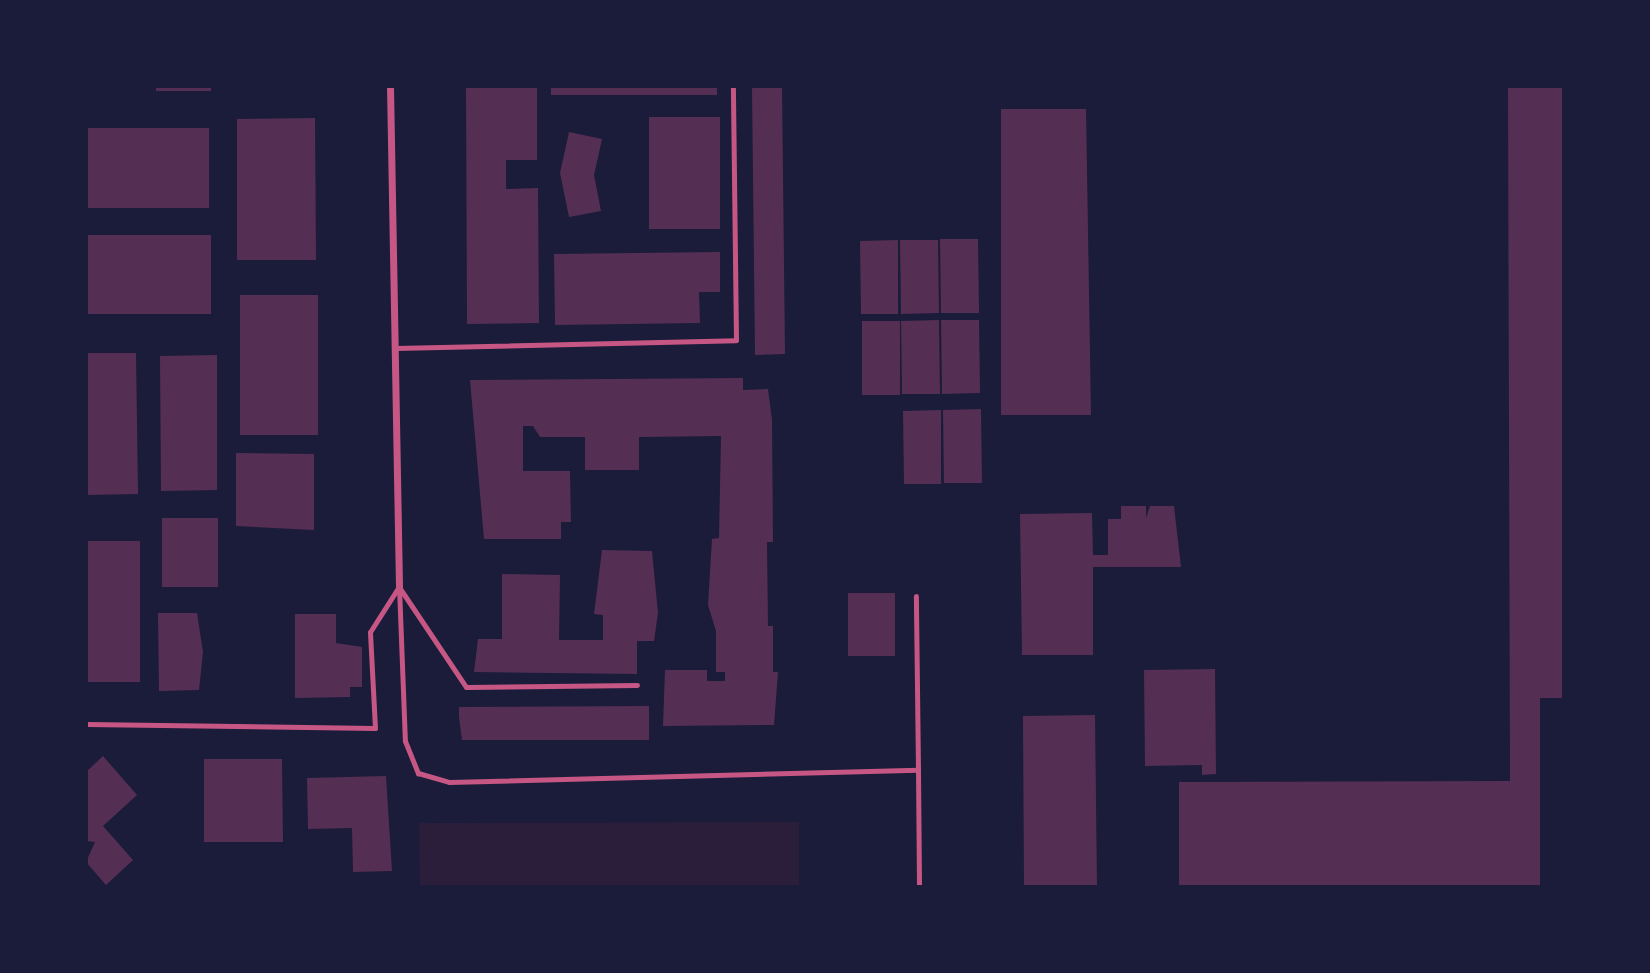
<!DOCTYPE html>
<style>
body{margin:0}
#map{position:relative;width:1650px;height:973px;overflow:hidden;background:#1b1b3a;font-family:Mulish,sans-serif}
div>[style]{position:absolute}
.green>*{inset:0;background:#2a1e3b}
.building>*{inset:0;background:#542f53}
.service>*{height:5px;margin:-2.5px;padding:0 2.5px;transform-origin:2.5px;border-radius:2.5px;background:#c65784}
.minor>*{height:7px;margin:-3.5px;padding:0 3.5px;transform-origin:3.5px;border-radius:3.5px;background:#c65784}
span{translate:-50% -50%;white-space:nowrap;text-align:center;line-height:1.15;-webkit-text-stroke:7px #1b1b3a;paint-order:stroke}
.frame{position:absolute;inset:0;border:88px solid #1b1b3a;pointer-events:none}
</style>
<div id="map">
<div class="green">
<i style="clip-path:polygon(799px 822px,799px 887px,420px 887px,419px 823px)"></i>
</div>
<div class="building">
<i style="clip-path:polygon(156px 86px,211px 86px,211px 91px,156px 91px)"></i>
<i style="clip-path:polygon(466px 86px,537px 86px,537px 160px,506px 160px,506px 189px,538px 188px,539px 323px,467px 324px)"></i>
<i style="clip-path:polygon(551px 86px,717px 86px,717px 95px,551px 95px)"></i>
<i style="clip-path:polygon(752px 86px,782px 86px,785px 354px,755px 355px)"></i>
<i style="clip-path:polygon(1508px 86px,1564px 86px,1564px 698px,1540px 698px,1540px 887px,1179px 887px,1179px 782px,1510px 781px)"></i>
<i style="clip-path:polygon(1001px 109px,1086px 109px,1091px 415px,1001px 415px)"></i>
<i style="clip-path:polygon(649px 117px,720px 117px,720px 229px,649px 229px)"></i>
<i style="clip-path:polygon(315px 118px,316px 260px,237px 260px,237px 119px)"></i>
<i style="clip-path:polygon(86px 128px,209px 128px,209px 208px,86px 208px)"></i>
<i style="clip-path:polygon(569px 132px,602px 139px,594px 175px,601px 211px,569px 217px,560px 173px)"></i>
<i style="clip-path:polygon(86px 235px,211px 235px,211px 314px,86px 314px)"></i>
<i style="clip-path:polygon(940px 239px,978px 239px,979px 313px,941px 313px)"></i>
<i style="clip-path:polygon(898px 240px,898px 314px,861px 314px,860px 241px)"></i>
<i style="clip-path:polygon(900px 240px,938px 240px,939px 313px,901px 314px)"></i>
<i style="clip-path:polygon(720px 252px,720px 292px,699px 292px,700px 323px,555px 325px,554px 254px)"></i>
<i style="clip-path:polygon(240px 295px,318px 295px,318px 435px,240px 435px)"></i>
<i style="clip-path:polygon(939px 320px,940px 394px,902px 394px,901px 321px)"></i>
<i style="clip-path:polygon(941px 320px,979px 320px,980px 393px,942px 394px)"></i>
<i style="clip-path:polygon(862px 321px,900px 321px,900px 395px,862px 395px)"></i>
<i style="clip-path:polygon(86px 353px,136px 353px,138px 494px,86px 495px)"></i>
<i style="clip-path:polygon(217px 355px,217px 490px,161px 491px,160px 356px)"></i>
<i style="clip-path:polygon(743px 378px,743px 390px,768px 389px,772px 420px,773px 542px,767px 542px,768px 626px,773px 626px,773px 672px,778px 672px,774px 725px,663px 726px,665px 670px,707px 670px,707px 681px,725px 681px,725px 672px,716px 672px,716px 631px,708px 605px,712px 539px,719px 538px,721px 436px,639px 437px,639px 470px,585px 470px,585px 437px,540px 437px,533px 426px,523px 426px,523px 471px,570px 471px,571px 522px,561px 522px,561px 539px,484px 539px,470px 380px)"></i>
<i style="clip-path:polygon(981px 409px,982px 483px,944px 483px,943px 410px)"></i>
<i style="clip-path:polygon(941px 410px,941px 484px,904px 484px,903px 411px)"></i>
<i style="clip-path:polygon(236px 453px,314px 454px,314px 530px,236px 526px)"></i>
<i style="clip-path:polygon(1121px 506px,1146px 506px,1146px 518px,1150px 506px,1174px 506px,1181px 567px,1093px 567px,1093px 655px,1022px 655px,1020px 514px,1092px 513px,1093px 555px,1108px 555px,1108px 519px,1121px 519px)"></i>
<i style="clip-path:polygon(162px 518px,218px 518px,218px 587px,162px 587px)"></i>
<i style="clip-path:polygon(86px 541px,140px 541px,140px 682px,86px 682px)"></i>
<i style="clip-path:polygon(602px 550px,652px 551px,658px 613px,654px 641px,637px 641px,637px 674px,474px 672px,478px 639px,502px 639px,502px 574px,560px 575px,559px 640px,603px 640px,603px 615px,594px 614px)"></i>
<i style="clip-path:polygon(848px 593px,895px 593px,895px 656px,848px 656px)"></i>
<i style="clip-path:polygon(158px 613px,197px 613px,203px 652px,199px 690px,159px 691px)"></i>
<i style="clip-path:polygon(295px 614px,336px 614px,336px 643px,362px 647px,362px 687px,350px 687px,350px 697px,295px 698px)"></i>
<i style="clip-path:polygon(1215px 669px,1216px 774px,1202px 775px,1202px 765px,1145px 766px,1144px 670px)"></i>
<i style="clip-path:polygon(649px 706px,649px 740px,462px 740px,459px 717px,459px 707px)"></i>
<i style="clip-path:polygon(1095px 715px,1097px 887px,1024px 887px,1023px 716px)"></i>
<i style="clip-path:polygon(103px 756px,137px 795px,103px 826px,133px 860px,106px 885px,86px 862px,95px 842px,86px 841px,86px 772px)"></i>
<i style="clip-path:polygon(204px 759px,282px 759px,283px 842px,204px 842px)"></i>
<i style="clip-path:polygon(386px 776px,392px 871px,353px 872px,352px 828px,308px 829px,307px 778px)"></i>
</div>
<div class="service">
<i style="left:395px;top:348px;width:341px;rotate:-1.3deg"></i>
<i style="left:736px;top:340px;width:254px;rotate:-90.7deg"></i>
<i style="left:399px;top:587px;width:154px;rotate:87.8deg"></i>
<i style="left:405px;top:741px;width:35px;rotate:68deg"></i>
<i style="left:418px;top:773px;width:32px;rotate:16deg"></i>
<i style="left:449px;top:782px;width:469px;rotate:-1.5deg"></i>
<i style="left:918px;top:770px;width:174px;rotate:-90.7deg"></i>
<i style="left:399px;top:587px;width:120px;rotate:56.2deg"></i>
<i style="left:466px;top:687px;width:171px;rotate:-0.7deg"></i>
<i style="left:86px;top:724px;width:289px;rotate:0.8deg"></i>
<i style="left:375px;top:728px;width:96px;rotate:-93deg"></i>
<i style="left:370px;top:632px;width:52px;rotate:-57.5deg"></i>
<i style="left:918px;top:770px;width:117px;rotate:89.5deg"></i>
</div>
<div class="minor">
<i style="left:390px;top:86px;width:501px;rotate:88.97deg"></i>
</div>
<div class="frame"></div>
</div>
